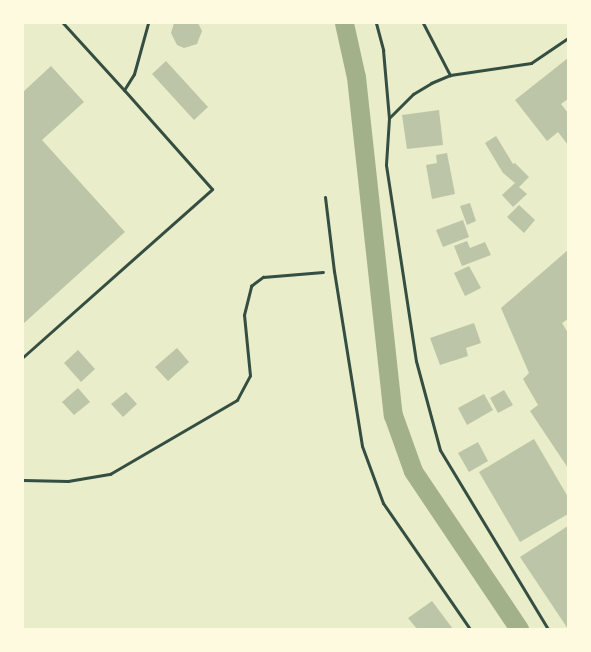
<!DOCTYPE html>
<style>
body{margin:0}
#map{position:relative;width:591px;height:652px;overflow:hidden;background:#e9edc9;font-family:Overpass,sans-serif}
div>[style]{position:absolute}
.canal>*{height:19px;margin:-9.5px;padding:0 9.5px;transform-origin:9.5px;border-radius:9.5px;background:#a3b18a}
.building>*{inset:0;background:#bcc5a7}
.path>*{height:2.5px;margin:-1.25px;padding:0 1.25px;transform-origin:1.25px;border-radius:1.25px;background:#344e41}
.service>*{height:3px;margin:-1.5px;padding:0 1.5px;transform-origin:1.5px;border-radius:1.5px;background:#344e41}
span{translate:-50% -50%;white-space:nowrap;text-align:center;line-height:1.15;-webkit-text-stroke:4px #fefae0;paint-order:stroke}
.frame{position:absolute;inset:0;border:24px solid #fefae0;pointer-events:none}
</style>
<div id="map">
<div class="canal">
<i style="left:344px;top:23px;width:55px;rotate:77.5deg"></i>
<i style="left:356px;top:77px;width:340px;rotate:83.8deg"></i>
<i style="left:393px;top:415px;width:59px;rotate:70.3deg"></i>
<i style="left:413px;top:471px;width:190px;rotate:56.1deg"></i>
</div>
<div class="building">
<i style="clip-path:polygon(174px 23px,198px 23px,202px 31px,197px 44px,184px 48px,177px 45px,171px 33px)"></i>
<i style="clip-path:polygon(568px 58px,568px 99px,561px 104px,568px 113px,568px 145px,558px 132px,547px 141px,515px 100px)"></i>
<i style="clip-path:polygon(166px 61px,208px 107px,194px 120px,152px 74px)"></i>
<i style="clip-path:polygon(51px 66px,84px 102px,42px 140px,125px 232px,23px 324px,23px 92px)"></i>
<i style="clip-path:polygon(439px 110px,443px 145px,407px 149px,402px 115px)"></i>
<i style="clip-path:polygon(496px 136px,513px 164px,515px 163px,529px 177px,519px 187px,527px 194px,513px 207px,502px 195px,515px 183px,503px 173px,485px 143px)"></i>
<i style="clip-path:polygon(447px 153px,455px 194px,432px 199px,426px 165px,437px 163px,436px 155px)"></i>
<i style="clip-path:polygon(470px 203px,476px 221px,467px 225px,460px 206px)"></i>
<i style="clip-path:polygon(519px 205px,535px 220px,524px 233px,507px 217px)"></i>
<i style="clip-path:polygon(463px 220px,469px 237px,443px 247px,436px 230px)"></i>
<i style="clip-path:polygon(467px 241px,470px 248px,485px 242px,491px 255px,462px 266px,454px 246px)"></i>
<i style="clip-path:polygon(568px 250px,568px 319px,562px 323px,568px 333px,568px 468px,530px 411px,538px 405px,523px 379px,529px 373px,501px 308px)"></i>
<i style="clip-path:polygon(469px 266px,481px 288px,465px 296px,454px 273px)"></i>
<i style="clip-path:polygon(474px 323px,481px 343px,466px 348px,468px 356px,440px 365px,430px 338px)"></i>
<i style="clip-path:polygon(177px 348px,189px 362px,168px 381px,155px 367px)"></i>
<i style="clip-path:polygon(78px 350px,95px 369px,81px 382px,64px 363px)"></i>
<i style="clip-path:polygon(78px 388px,90px 402px,74px 415px,62px 402px)"></i>
<i style="clip-path:polygon(504px 390px,513px 405px,498px 413px,490px 398px)"></i>
<i style="clip-path:polygon(126px 392px,137px 404px,123px 417px,111px 404px)"></i>
<i style="clip-path:polygon(484px 394px,493px 410px,467px 425px,458px 408px)"></i>
<i style="clip-path:polygon(534px 439px,568px 497px,568px 514px,520px 542px,479px 472px)"></i>
<i style="clip-path:polygon(478px 442px,488px 461px,469px 472px,458px 453px)"></i>
<i style="clip-path:polygon(568px 526px,568px 629px,520px 557px)"></i>
<i style="clip-path:polygon(432px 601px,453px 629px,417px 629px,408px 618px)"></i>
</div>
<div class="path">
<i style="left:23px;top:480px;width:45px;rotate:1.3deg"></i>
<i style="left:68px;top:481px;width:43px;rotate:-9.5deg"></i>
<i style="left:110px;top:474px;width:147px;rotate:-30.2deg"></i>
<i style="left:237px;top:400px;width:27px;rotate:-62deg"></i>
<i style="left:250px;top:376px;width:61px;rotate:-95.6deg"></i>
<i style="left:244px;top:315px;width:30px;rotate:-76deg"></i>
<i style="left:251px;top:286px;width:15px;rotate:-37deg"></i>
<i style="left:263px;top:277px;width:60px;rotate:-4.8deg"></i>
</div>
<div class="service">
<i style="left:63px;top:23px;width:91px;rotate:47.7deg"></i>
<i style="left:376px;top:23px;width:28px;rotate:75deg"></i>
<i style="left:383px;top:50px;width:68px;rotate:85deg"></i>
<i style="left:389px;top:118px;width:47px;rotate:93.7deg"></i>
<i style="left:386px;top:165px;width:198px;rotate:81.3deg"></i>
<i style="left:416px;top:361px;width:92px;rotate:74.9deg"></i>
<i style="left:440px;top:450px;width:209px;rotate:58.9deg"></i>
<i style="left:423px;top:23px;width:59px;rotate:62.6deg"></i>
<i style="left:389px;top:118px;width:34px;rotate:-45deg"></i>
<i style="left:413px;top:94px;width:21px;rotate:-31deg"></i>
<i style="left:431px;top:83px;width:21px;rotate:-23deg"></i>
<i style="left:450px;top:75px;width:82px;rotate:-8.4deg"></i>
<i style="left:531px;top:63px;width:45px;rotate:-34deg"></i>
<i style="left:325px;top:197px;width:75px;rotate:83.1deg"></i>
<i style="left:334px;top:271px;width:177px;rotate:80.9deg"></i>
<i style="left:362px;top:446px;width:61px;rotate:69.8deg"></i>
<i style="left:383px;top:503px;width:153px;rotate:55.4deg"></i>
<i style="left:23px;top:357px;width:253px;rotate:-41.6deg"></i>
<i style="left:212px;top:189px;width:132px;rotate:-131.6deg"></i>
<i style="left:124px;top:90px;width:19px;rotate:-58deg"></i>
<i style="left:134px;top:74px;width:53px;rotate:-74.6deg"></i>
</div>
<div class="frame"></div>
</div>
